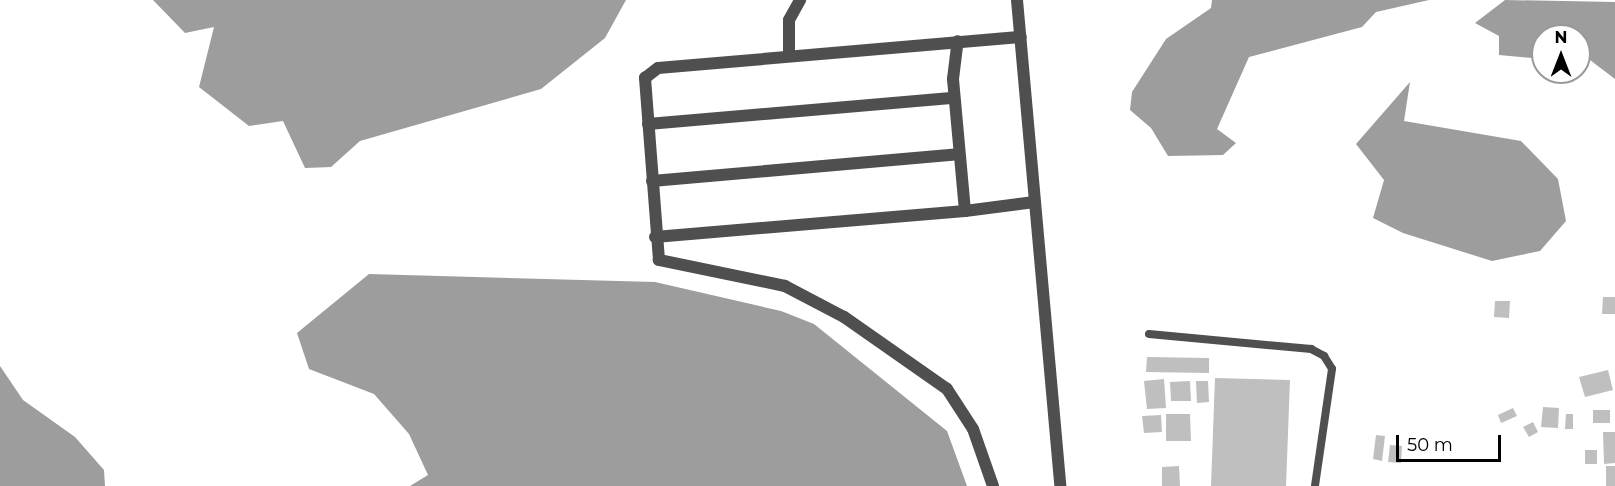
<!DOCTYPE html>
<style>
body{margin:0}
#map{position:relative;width:1615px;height:486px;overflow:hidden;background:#fff;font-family:Montserrat,sans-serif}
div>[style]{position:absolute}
.water>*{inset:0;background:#9d9d9d}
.building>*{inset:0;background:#bfbfbf}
.service>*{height:8px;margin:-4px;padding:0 4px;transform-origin:4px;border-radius:4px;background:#4f4f4f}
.minor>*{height:12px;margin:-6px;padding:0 6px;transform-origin:6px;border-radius:6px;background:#4f4f4f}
span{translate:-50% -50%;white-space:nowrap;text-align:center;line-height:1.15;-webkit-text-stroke:4.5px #fff;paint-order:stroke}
.north{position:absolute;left:1531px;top:24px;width:60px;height:60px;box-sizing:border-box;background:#fff;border:2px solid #999;border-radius:50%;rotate:0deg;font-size:16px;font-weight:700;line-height:24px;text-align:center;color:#000}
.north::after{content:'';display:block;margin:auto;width:21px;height:27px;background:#000;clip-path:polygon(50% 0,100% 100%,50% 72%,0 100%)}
.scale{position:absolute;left:1396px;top:435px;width:105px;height:27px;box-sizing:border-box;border:3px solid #000;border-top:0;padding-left:8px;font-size:18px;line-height:21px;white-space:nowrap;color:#000;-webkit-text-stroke:4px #fff;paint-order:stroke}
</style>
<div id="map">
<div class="water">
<i style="clip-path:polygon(153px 0,626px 0,605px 38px,541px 89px,360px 141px,331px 167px,305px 168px,283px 121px,249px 126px,199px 87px,214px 27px,185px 33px)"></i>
<i style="clip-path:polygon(1212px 0,1429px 0,1376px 12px,1362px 27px,1249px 57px,1217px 129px,1236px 143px,1223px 155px,1168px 156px,1151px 128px,1130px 110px,1132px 92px,1166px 39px,1211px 8px)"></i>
<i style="clip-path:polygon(1505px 0,1615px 2px,1615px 79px,1590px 60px,1579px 60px,1579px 36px,1543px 36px,1543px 59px,1499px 55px,1499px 36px,1475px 23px)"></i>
<i style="clip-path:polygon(1410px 82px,1404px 121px,1521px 141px,1558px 179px,1566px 221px,1540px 251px,1492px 261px,1403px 233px,1373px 218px,1384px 180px,1356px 144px)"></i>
<i style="clip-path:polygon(369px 274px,655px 282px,781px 311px,814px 324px,947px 431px,967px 486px,410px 486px,428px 475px,409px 434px,374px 394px,309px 369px,297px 333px)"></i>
<i style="clip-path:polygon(0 366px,23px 400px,75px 437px,104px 470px,105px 486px,0 486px)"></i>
</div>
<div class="building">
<i style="clip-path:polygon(1603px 297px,1615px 297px,1615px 314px,1602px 314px)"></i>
<i style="clip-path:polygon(1495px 301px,1510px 301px,1509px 318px,1494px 317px)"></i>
<i style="clip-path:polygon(1147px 357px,1209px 358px,1209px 373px,1146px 372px)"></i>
<i style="clip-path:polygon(1608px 370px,1613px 390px,1585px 397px,1579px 377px)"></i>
<i style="clip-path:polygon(1215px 378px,1290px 380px,1286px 486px,1211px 486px)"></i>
<i style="clip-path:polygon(1164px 379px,1166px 408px,1147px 409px,1144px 381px)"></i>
<i style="clip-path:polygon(1190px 381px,1191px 401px,1171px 401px,1170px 382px)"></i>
<i style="clip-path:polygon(1196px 381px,1208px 381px,1209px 402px,1197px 403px)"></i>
<i style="clip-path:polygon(1543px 407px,1559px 408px,1558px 428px,1541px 427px)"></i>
<i style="clip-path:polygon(1513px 408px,1517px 416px,1501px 423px,1498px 415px)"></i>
<i style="clip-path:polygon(1593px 410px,1610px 410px,1610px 423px,1593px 423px)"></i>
<i style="clip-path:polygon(1166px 414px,1190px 414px,1191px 441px,1166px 441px)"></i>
<i style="clip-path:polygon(1566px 414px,1573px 414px,1573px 429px,1565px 429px)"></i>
<i style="clip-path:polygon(1161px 415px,1162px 432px,1144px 433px,1142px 416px)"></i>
<i style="clip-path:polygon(1533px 422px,1538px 432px,1529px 437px,1523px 427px)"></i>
<i style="clip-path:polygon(1603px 432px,1615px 432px,1615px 463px,1604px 464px)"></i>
<i style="clip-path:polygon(1376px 435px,1385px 436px,1382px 461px,1373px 459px)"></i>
<i style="clip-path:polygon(1390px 445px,1402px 446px,1401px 463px,1388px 462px)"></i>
<i style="clip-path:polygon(1585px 450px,1597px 450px,1597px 464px,1585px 464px)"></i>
<i style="clip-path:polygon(1179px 466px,1180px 486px,1162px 486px,1162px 467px)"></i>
<i style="clip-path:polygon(1606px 466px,1615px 466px,1615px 486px,1606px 486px)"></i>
</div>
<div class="service">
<i style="left:1149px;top:334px;width:163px;rotate:5.3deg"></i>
<i style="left:1311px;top:349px;width:15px;rotate:28deg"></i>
<i style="left:1324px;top:356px;width:15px;rotate:58deg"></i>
<i style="left:1332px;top:369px;width:118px;rotate:98.3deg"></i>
</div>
<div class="minor">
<i style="left:1017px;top:0;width:488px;rotate:84.9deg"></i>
<i style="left:789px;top:56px;width:36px;rotate:-90deg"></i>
<i style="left:789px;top:20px;width:23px;rotate:-61deg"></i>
<i style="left:648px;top:124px;width:307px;rotate:-4.9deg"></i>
<i style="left:652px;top:181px;width:307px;rotate:-5deg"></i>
<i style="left:965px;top:211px;width:70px;rotate:-7.4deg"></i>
<i style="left:655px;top:237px;width:311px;rotate:-4.8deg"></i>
<i style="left:965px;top:211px;width:133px;rotate:-95.2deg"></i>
<i style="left:953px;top:79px;width:38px;rotate:-83deg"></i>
<i style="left:993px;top:486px;width:60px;rotate:-109.3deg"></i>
<i style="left:973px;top:429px;width:48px;rotate:-123deg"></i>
<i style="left:947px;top:389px;width:126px;rotate:-145deg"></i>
<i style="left:844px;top:317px;width:67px;rotate:-152.3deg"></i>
<i style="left:785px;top:286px;width:129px;rotate:-168.3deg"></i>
<i style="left:659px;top:260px;width:183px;rotate:-94.4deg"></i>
<i style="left:645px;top:78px;width:16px;rotate:-38deg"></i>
<i style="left:658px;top:68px;width:364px;rotate:-4.9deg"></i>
</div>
<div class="north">N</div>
<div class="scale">50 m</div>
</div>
